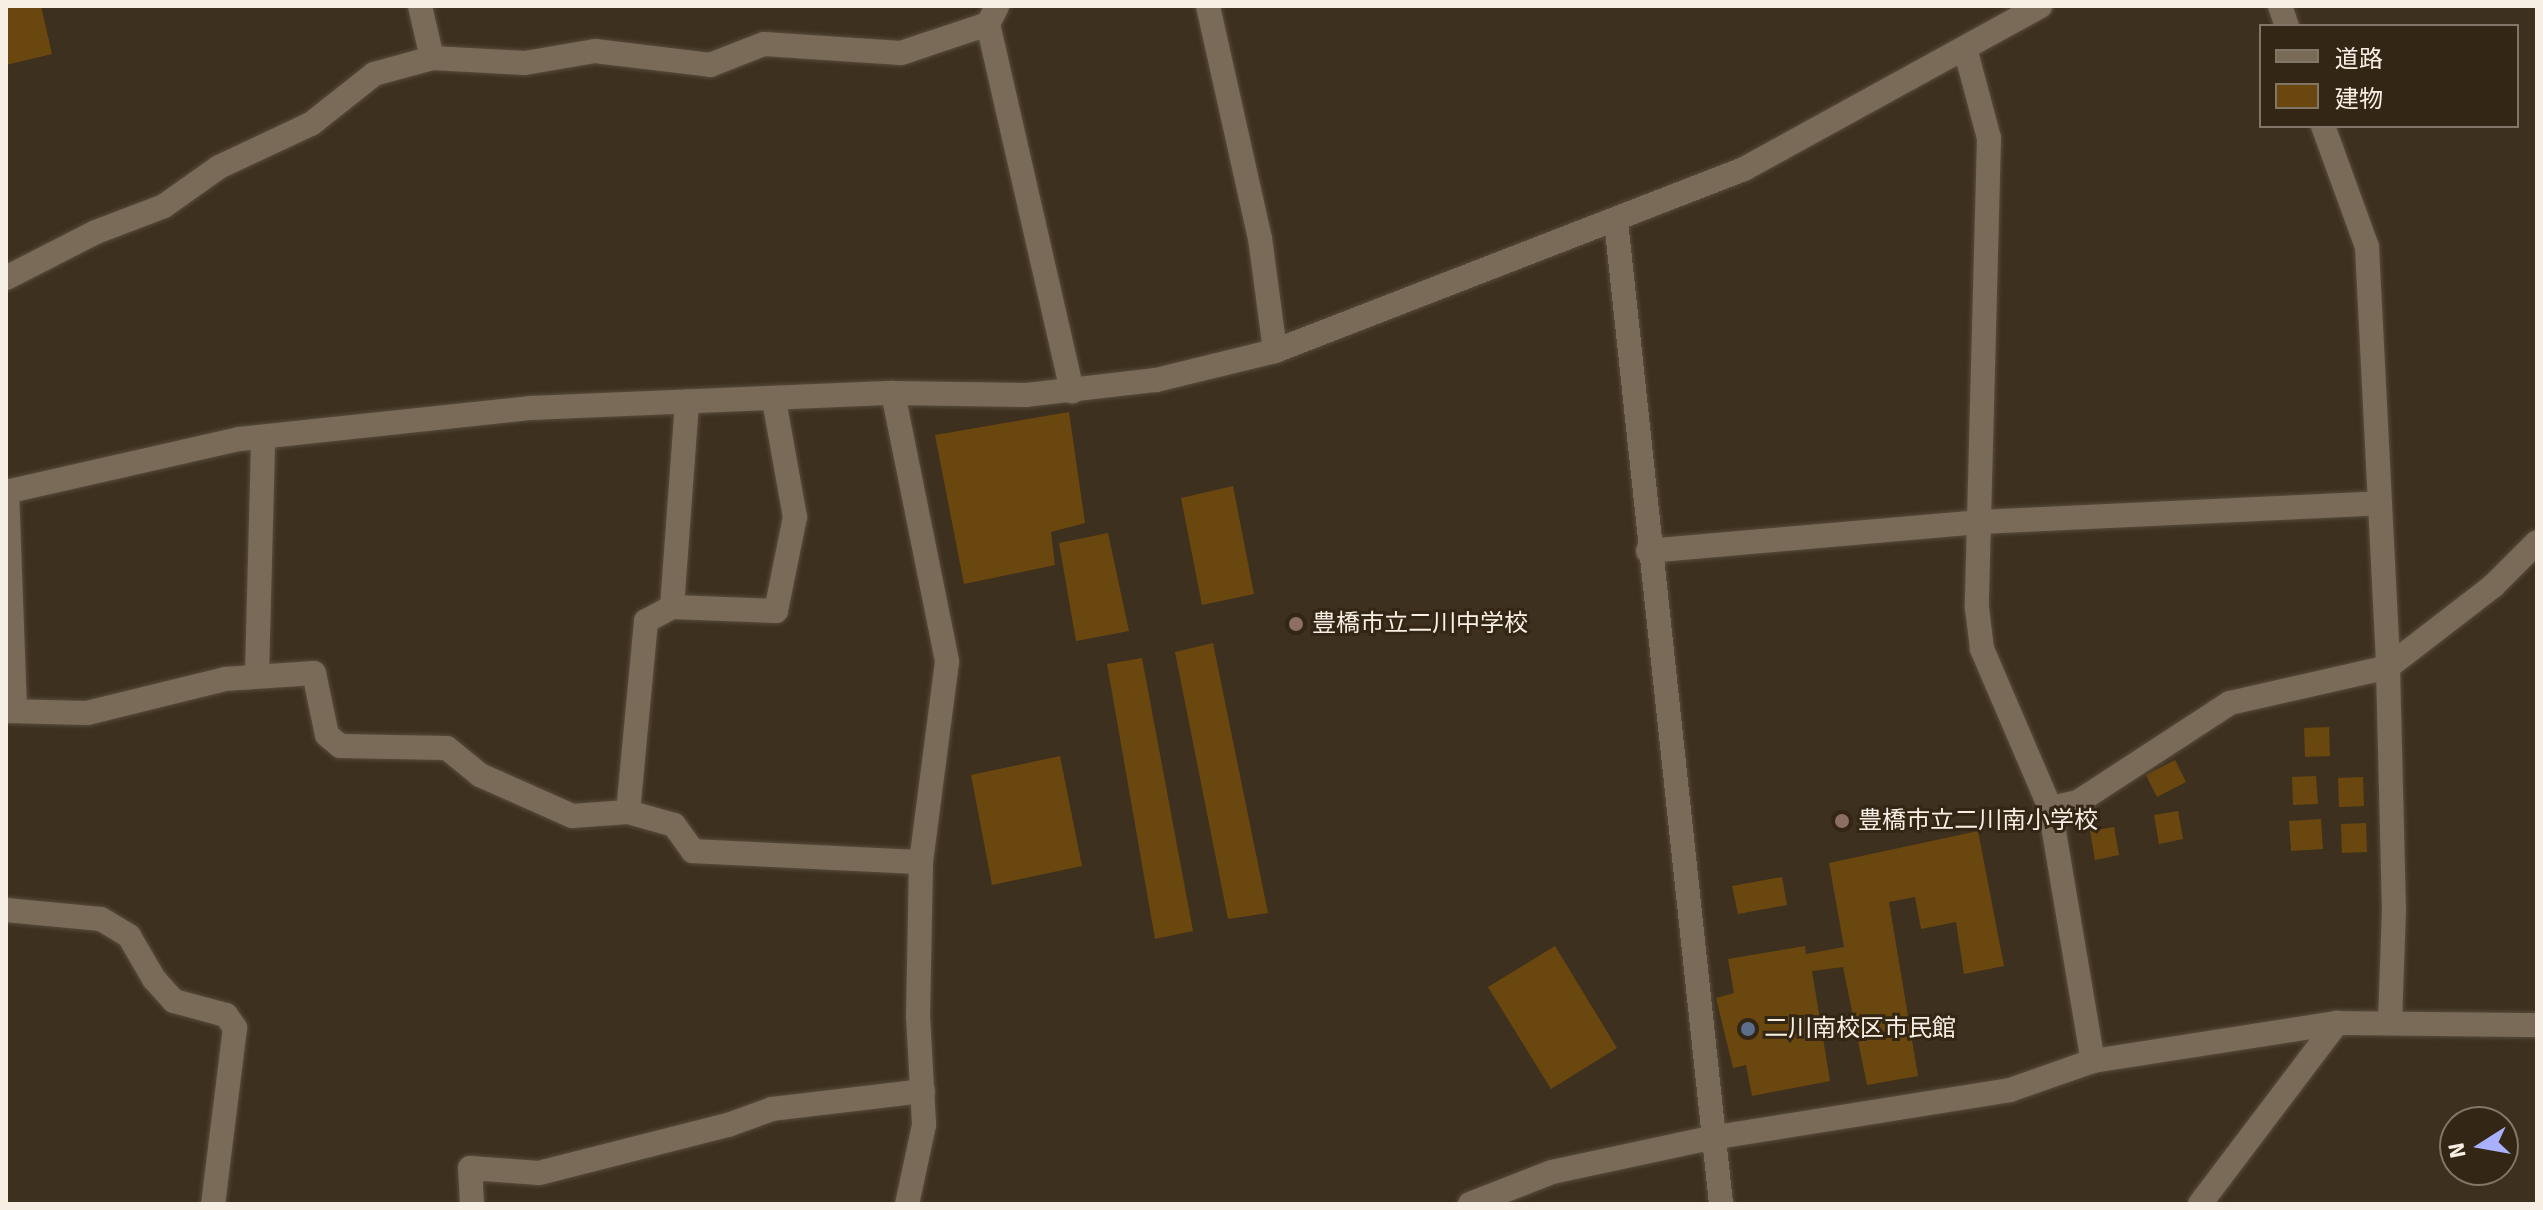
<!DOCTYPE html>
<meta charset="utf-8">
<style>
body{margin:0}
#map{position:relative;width:2543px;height:1210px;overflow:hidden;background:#3e301f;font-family:Signika,"Noto Sans JP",sans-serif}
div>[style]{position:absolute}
.building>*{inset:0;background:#6a470e}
.roads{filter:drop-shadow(0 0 2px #574c3c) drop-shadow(0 0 2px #574c3c)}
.minor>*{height:24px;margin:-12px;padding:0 12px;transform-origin:12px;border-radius:12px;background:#7a6b58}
.dots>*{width:22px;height:22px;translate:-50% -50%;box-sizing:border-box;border:4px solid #332615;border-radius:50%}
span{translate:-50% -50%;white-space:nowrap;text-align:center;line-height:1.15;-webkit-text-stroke:6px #332615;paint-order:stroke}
.poi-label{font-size:24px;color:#f8efe4}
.left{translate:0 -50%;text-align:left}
.frame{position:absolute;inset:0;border:8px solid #f8efe4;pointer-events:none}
.legend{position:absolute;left:2259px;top:24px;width:260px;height:104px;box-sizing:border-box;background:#332615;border:2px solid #827668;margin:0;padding:10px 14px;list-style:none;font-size:24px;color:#f8efe4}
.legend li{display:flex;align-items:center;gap:16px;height:40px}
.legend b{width:40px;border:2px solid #827668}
.north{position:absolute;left:2439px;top:1106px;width:80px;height:80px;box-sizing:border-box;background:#332615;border:2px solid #827668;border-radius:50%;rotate:259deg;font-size:22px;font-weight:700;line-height:32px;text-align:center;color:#f8efe4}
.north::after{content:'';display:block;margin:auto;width:28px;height:36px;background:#a9b0fc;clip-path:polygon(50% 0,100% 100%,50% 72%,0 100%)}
</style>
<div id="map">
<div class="building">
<i style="clip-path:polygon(6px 6px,41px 6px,52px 54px,6px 65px)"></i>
<i style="clip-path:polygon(1069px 412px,1085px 523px,1051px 532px,1055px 565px,964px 584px,935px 435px)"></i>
<i style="clip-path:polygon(1233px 486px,1254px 594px,1202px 605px,1181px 498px)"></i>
<i style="clip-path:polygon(1108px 533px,1129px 631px,1076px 641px,1059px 543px)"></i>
<i style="clip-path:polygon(1213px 643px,1268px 913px,1228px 919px,1175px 652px)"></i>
<i style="clip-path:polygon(1142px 658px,1193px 931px,1155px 939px,1107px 664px)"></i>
<i style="clip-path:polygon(2329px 727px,2330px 756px,2305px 757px,2304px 728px)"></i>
<i style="clip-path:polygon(1060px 756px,1082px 866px,992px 885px,971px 775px)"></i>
<i style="clip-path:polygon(2175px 760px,2186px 782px,2157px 797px,2146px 775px)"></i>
<i style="clip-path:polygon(2316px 776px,2318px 804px,2293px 805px,2292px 777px)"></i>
<i style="clip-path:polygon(2363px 777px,2364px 806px,2339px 807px,2338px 778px)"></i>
<i style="clip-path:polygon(2178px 811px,2183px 839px,2159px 844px,2154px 815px)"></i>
<i style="clip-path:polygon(2321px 819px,2323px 849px,2291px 851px,2289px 821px)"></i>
<i style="clip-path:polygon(2366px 823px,2367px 852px,2342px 853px,2341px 824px)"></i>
<i style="clip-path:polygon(2114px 827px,2119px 855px,2095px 860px,2090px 831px)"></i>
<i style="clip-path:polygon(1978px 831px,2004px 966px,1964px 974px,1956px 922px,1921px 929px,1915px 897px,1889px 902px,1918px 1076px,1867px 1085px,1843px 967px,1812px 971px,1830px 1081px,1752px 1096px,1746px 1065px,1733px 1068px,1716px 998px,1734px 993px,1728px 959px,1805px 946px,1806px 954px,1844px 947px,1829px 863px)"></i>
<i style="clip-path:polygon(1782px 877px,1787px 905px,1738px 914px,1732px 886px)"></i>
<i style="clip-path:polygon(1555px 946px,1617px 1048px,1551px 1089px,1488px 987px)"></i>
</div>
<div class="roads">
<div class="minor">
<i style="left:1208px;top:6px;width:238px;rotate:77.4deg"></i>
<i style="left:1260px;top:238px;width:114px;rotate:82.4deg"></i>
<i style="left:2280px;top:6px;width:21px;rotate:71deg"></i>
<i style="left:988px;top:24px;width:377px;rotate:77.1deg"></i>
<i style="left:1965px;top:48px;width:93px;rotate:75.1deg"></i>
<i style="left:1989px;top:138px;width:470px;rotate:91.5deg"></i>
<i style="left:1977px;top:608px;width:41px;rotate:83deg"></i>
<i style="left:1982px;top:649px;width:173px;rotate:66.8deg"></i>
<i style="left:2050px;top:808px;width:257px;rotate:80.4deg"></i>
<i style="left:432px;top:58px;width:93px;rotate:3.1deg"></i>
<i style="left:525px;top:63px;width:71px;rotate:-9.7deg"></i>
<i style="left:595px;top:51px;width:116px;rotate:6.9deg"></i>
<i style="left:710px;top:65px;width:58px;rotate:-21.3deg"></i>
<i style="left:764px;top:44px;width:137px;rotate:3.8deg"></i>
<i style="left:901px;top:53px;width:92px;rotate:-18.4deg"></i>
<i style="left:988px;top:24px;width:20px;rotate:-63deg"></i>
<i style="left:2323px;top:126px;width:129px;rotate:70deg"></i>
<i style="left:2367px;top:247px;width:421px;rotate:87.1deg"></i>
<i style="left:2388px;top:667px;width:241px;rotate:88.6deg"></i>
<i style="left:2394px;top:908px;width:114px;rotate:92deg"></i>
<i style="left:1616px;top:221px;width:989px;rotate:83.9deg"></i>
<i style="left:6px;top:278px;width:101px;rotate:-27.1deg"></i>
<i style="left:96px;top:232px;width:73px;rotate:-20.9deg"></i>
<i style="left:164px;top:206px;width:67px;rotate:-35.3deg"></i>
<i style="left:219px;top:167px;width:102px;rotate:-25.1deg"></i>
<i style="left:311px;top:124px;width:80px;rotate:-38.4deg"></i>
<i style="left:374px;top:74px;width:60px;rotate:-15.4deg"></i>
<i style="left:432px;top:58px;width:53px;rotate:-103deg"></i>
<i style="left:893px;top:393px;width:274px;rotate:78.6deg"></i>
<i style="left:947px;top:662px;width:202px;rotate:97.4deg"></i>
<i style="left:921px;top:862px;width:154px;rotate:91.1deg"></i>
<i style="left:918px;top:1016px;width:109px;rotate:86.8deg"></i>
<i style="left:924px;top:1125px;width:81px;rotate:102.1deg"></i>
<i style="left:7px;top:491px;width:219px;rotate:87.9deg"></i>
<i style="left:6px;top:492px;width:240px;rotate:-12.8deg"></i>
<i style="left:240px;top:439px;width:293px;rotate:-6.1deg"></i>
<i style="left:531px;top:408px;width:362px;rotate:-2.4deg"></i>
<i style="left:893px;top:393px;width:133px;rotate:0.9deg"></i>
<i style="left:1026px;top:395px;width:131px;rotate:-6.6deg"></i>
<i style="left:1156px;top:380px;width:122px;rotate:-13.7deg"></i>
<i style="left:1275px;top:351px;width:503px;rotate:-21.21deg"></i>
<i style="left:1744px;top:169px;width:338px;rotate:-28.8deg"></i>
<i style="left:1648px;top:551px;width:334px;rotate:-5deg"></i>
<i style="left:1981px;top:522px;width:399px;rotate:-2.7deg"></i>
<i style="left:672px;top:607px;width:104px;rotate:2.2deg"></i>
<i style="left:776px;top:611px;width:96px;rotate:-78.6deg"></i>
<i style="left:795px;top:517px;width:119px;rotate:-100.2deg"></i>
<i style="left:257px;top:674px;width:237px;rotate:-88.5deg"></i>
<i style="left:6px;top:711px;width:81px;rotate:1.4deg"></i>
<i style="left:87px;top:713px;width:142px;rotate:-13.8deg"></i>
<i style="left:225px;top:679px;width:89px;rotate:-3.9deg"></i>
<i style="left:314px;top:673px;width:63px;rotate:78.2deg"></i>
<i style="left:327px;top:735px;width:17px;rotate:40deg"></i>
<i style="left:340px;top:746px;width:107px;rotate:1.1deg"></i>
<i style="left:447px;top:748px;width:43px;rotate:39.3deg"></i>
<i style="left:480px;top:775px;width:101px;rotate:24deg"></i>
<i style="left:572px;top:816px;width:56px;rotate:-4.1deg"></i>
<i style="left:628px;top:812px;width:48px;rotate:15.8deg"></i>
<i style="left:674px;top:825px;width:32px;rotate:54deg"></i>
<i style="left:693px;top:851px;width:228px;rotate:2.8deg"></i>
<i style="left:2050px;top:808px;width:29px;rotate:-12deg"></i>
<i style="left:2078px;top:802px;width:181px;rotate:-33.1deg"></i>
<i style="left:2230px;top:703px;width:162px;rotate:-12.8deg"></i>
<i style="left:2388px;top:667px;width:133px;rotate:-37.6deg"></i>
<i style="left:2493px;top:586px;width:62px;rotate:-45deg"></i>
<i style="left:628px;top:812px;width:192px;rotate:-84.6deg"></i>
<i style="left:646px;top:621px;width:30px;rotate:-28deg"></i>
<i style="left:672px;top:607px;width:206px;rotate:-85.8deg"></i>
<i style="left:6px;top:910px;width:95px;rotate:5.4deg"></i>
<i style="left:101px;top:919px;width:33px;rotate:31deg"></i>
<i style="left:129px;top:936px;width:50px;rotate:59.8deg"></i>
<i style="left:154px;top:979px;width:30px;rotate:48deg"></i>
<i style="left:174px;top:1001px;width:54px;rotate:15.1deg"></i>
<i style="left:226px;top:1015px;width:16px;rotate:55deg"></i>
<i style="left:235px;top:1028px;width:177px;rotate:97.1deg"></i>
<i style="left:472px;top:1204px;width:36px;rotate:-93deg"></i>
<i style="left:470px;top:1168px;width:69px;rotate:4.1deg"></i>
<i style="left:539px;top:1173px;width:195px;rotate:-14.3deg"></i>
<i style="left:728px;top:1125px;width:47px;rotate:-20deg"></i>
<i style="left:772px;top:1109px;width:152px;rotate:-6.8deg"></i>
<i style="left:1470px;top:1204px;width:88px;rotate:-21.3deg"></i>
<i style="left:1552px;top:1172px;width:163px;rotate:-12.1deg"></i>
<i style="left:1711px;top:1138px;width:303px;rotate:-9.1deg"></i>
<i style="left:2010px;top:1090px;width:88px;rotate:-19.3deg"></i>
<i style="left:2093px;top:1061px;width:247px;rotate:-8.9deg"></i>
<i style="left:2337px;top:1023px;width:200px;rotate:0.6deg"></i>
<i style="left:2200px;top:1204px;width:227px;rotate:-52.9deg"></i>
</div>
</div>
<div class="dots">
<i style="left:1296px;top:624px;background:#8d6e63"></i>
<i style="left:1842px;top:821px;background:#8d6e63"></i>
<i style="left:1748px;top:1029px;background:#5c6f8a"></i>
</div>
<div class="poi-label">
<span class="left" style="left:1312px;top:624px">豊橋市立二川中学校</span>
<span class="left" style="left:1858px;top:821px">豊橋市立二川南小学校</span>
<span class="left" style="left:1764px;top:1029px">二川南校区市民館</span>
</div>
<div class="frame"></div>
<ul class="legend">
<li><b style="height:10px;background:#7a6b58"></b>道路</li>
<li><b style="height:22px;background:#6a470e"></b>建物</li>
</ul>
<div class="north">N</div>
</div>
